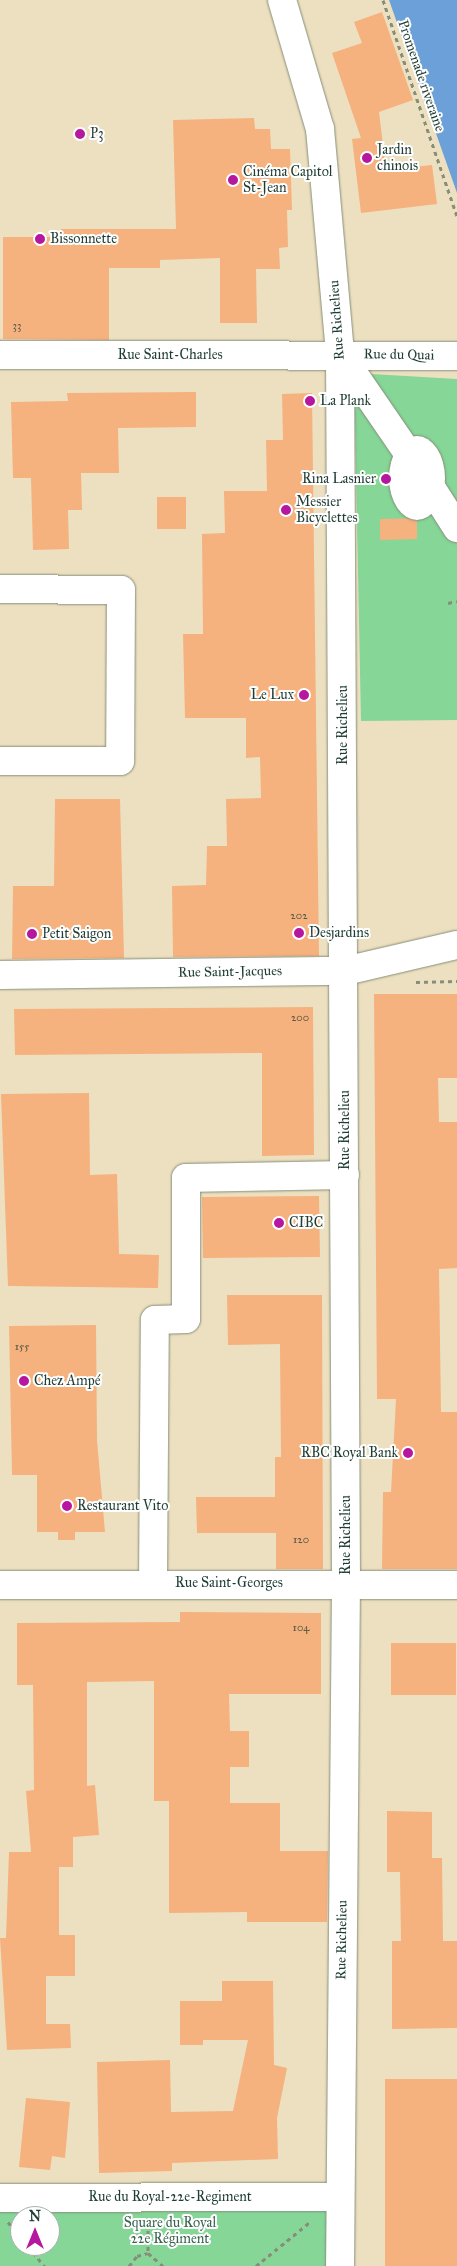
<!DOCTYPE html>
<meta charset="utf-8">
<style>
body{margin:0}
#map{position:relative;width:457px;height:2266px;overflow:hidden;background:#ede0c0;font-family:"IM FELL Great Primer",serif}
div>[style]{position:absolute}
.green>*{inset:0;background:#85d697}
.water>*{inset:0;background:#6ba1d8}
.building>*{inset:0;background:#f5b17e}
.path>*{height:3px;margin-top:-1.5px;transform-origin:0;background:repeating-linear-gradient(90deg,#868e7a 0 4px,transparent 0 8px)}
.roads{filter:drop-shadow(0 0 1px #868e7a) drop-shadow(0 0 1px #868e7a)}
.minor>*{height:28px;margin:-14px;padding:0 14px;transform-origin:14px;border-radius:14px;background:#fff}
.minor>.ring{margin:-14px;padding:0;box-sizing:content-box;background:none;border:28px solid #fff;border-radius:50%}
.dots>*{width:14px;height:14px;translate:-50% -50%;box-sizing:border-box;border:2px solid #fff;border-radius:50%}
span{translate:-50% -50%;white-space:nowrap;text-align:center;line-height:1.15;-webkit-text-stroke:4px #fff;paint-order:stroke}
.number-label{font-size:11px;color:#545a46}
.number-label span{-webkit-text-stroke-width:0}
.street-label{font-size:14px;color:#1f3d34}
.poi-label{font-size:14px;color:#1f3d34}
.left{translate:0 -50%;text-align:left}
.right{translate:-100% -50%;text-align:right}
.park-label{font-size:14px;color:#38634d}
.north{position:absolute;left:10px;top:2206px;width:50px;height:50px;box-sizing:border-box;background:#fff;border:1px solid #a5b1ae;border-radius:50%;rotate:0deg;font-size:14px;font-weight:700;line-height:20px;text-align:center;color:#1f3d34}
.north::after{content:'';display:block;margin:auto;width:18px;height:22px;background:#b5179e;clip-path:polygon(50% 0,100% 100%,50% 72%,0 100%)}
</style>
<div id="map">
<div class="green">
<i style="clip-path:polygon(354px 373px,457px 379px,457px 720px,361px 721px)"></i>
<i style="clip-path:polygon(evenodd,340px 2197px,339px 2266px,0 2266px,0 2198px,340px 2197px,20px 2216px,50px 2216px,50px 2246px,20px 2246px,20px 2216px)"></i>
</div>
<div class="water">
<i style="clip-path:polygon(389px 0,457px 0,457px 193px)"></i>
</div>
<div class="building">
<i style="clip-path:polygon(382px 12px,413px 100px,379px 112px,386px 170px,432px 165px,437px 204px,361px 213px,352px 139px,361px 138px,332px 53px,362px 43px,354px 22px)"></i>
<i style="clip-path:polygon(254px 118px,255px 129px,270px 129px,271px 149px,290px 149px,292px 210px,287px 210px,288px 247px,279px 248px,280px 269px,256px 269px,257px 323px,220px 323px,220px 258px,160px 260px,160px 268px,109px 268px,109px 340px,3px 339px,3px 237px,61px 237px,61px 229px,176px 229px,173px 120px)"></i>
<i style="clip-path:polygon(196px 392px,196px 427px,118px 428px,119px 473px,81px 473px,82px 510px,68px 510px,69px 549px,33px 550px,31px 478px,13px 478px,11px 402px,68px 401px,67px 393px)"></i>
<i style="clip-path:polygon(312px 393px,319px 956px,173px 957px,172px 886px,206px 885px,207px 846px,227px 846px,226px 799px,261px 798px,260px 757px,246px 758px,246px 718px,185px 718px,183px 634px,203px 634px,202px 534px,225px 533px,224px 491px,267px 491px,266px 440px,283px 440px,282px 394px)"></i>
<i style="clip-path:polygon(157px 497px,186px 497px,186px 529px,157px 529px)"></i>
<i style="clip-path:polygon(417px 518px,417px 539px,380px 540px,380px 519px)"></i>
<i style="clip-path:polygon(55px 799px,120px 799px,124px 958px,12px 959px,13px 886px,54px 886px)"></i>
<i style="clip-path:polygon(374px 994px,457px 994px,457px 1078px,438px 1078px,439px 1122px,457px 1122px,457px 1268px,439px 1269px,441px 1412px,457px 1412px,457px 1569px,382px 1569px,383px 1492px,391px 1492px,396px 1399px,377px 1399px)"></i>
<i style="clip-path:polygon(313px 1007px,314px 1155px,262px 1156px,262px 1053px,15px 1055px,14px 1009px)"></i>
<i style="clip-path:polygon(89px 1093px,90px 1175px,117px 1174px,119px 1254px,159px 1255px,158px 1288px,8px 1286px,1px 1094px)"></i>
<i style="clip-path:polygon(319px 1196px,320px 1257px,203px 1258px,202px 1197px)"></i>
<i style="clip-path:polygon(227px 1295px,322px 1295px,323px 1569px,276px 1569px,276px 1533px,197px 1533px,196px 1497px,275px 1497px,275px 1457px,281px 1457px,280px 1344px,228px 1345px)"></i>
<i style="clip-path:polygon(96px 1325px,97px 1440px,105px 1532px,75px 1532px,75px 1540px,58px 1540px,58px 1532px,37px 1532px,37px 1475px,12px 1475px,9px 1326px)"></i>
<i style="clip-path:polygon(180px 1612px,321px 1613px,321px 1694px,229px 1694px,230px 1731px,249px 1731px,249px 1767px,230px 1767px,230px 1803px,280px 1803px,280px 1851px,328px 1851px,327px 1922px,247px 1922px,247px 1912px,169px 1913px,169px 1801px,154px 1801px,154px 1681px,87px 1682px,87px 1786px,95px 1785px,99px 1835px,73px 1837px,73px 1867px,59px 1867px,59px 1935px,75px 1935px,75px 1976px,46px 1976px,46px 2024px,70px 2024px,71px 2048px,7px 2050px,0 1938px,6px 1938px,9px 1852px,31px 1852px,26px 1791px,34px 1790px,33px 1685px,17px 1685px,17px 1623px,180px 1622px)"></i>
<i style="clip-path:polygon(391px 1643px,456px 1643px,456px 1695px,391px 1695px)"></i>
<i style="clip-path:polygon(387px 1811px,432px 1812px,432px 1858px,442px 1858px,443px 1941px,457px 1941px,457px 2028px,392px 2029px,392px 1941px,401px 1941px,400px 1872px,387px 1872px)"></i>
<i style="clip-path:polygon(222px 1981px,273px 1981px,274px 2065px,287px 2068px,277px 2118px,278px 2159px,172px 2163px,172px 2171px,99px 2173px,97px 2062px,170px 2060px,171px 2112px,233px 2111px,248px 2040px,203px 2040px,203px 2045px,180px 2045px,180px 2001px,222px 2001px)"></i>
<i style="clip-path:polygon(385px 2079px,457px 2079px,457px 2266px,385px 2266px)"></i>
<i style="clip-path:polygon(26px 2098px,70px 2102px,65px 2158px,52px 2156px,50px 2170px,19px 2167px)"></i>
</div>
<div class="path">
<i style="left:383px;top:0;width:228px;rotate:71.1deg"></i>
<i style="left:448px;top:603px;width:9px;rotate:-13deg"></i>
<i style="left:416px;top:982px;width:41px;rotate:-1.4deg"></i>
<i style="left:8px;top:2222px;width:19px;rotate:51deg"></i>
<i style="left:148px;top:2223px;width:30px;rotate:90deg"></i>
<i style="left:28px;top:2246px;width:26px;rotate:51deg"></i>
<i style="left:129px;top:2266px;width:13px;rotate:-51deg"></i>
<i style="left:137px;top:2256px;width:11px;rotate:-15deg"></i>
<i style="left:148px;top:2253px;width:20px;rotate:41deg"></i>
<i style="left:256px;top:2266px;width:70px;rotate:-39.2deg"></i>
</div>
<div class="roads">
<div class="minor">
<i style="left:282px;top:0;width:134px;rotate:73.6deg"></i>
<i style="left:320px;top:129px;width:226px;rotate:84.9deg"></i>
<i style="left:340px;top:354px;width:1229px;rotate:89.72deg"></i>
<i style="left:346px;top:1583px;width:683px;rotate:90.5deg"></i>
<i style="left:340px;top:354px;width:119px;rotate:55.6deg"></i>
<i style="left:0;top:355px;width:457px;rotate:0.1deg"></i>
<i class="ring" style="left:403px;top:450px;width:-6px;height:-6px"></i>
<i style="left:420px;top:470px;width:69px;rotate:57.5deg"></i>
<i style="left:0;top:589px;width:121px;rotate:0.5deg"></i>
<i style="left:121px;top:590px;width:171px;rotate:90.3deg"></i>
<i style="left:120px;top:761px;width:120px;rotate:180deg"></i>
<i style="left:0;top:975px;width:345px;rotate:-0.7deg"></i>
<i style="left:345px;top:971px;width:115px;rotate:-13.1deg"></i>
<i style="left:153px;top:1584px;width:264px;rotate:-89.6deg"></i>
<i style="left:155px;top:1320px;width:31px;rotate:-2deg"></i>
<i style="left:186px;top:1319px;width:141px;rotate:-90deg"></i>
<i style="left:186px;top:1178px;width:159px;rotate:-1.1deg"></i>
<i style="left:0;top:1585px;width:457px"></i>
<i style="left:0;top:2198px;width:340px;rotate:-0.2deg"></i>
</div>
</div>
<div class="dots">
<i style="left:80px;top:134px;background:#b5179e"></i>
<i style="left:367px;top:158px;background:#b5179e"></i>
<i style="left:233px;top:180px;background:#b5179e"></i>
<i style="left:40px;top:239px;background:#b5179e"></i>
<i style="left:310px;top:401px;background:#b5179e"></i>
<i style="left:386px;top:479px;background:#b5179e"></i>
<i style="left:286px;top:510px;background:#b5179e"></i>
<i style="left:304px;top:695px;background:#b5179e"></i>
<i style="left:299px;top:933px;background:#b5179e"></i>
<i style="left:32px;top:934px;background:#b5179e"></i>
<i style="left:279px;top:1223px;background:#b5179e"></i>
<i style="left:24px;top:1381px;background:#b5179e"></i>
<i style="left:408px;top:1453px;background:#b5179e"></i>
<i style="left:67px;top:1506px;background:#b5179e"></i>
</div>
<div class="number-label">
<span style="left:17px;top:326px">33</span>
<span style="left:299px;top:916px">202</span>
<span style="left:300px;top:1018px">200</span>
<span style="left:22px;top:1347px">155</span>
<span style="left:301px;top:1540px">120</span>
<span style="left:301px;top:1628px">104</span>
</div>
<div class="street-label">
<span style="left:421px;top:76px;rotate:71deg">Promenade riveraine</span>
<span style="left:337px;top:320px;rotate:-94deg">Rue Richelieu</span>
<span style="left:170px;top:355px">Rue Saint-Charles</span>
<span style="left:399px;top:355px;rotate:1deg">Rue du Quai</span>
<span style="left:343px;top:725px;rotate:-90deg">Rue Richelieu</span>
<span style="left:230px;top:972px;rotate:-1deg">Rue Saint-Jacques</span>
<span style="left:345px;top:1130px;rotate:-90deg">Rue Richelieu</span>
<span style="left:346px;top:1535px;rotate:-90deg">Rue Richelieu</span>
<span style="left:229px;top:1583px">Rue Saint-Georges</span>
<span style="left:342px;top:1940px;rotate:-89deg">Rue Richelieu</span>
<span style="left:170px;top:2197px">Rue du Royal-22e-Regiment</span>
</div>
<div class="poi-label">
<span class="left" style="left:90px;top:134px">P3</span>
<span class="left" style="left:377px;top:158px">Jardin<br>chinois</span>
<span class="left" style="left:243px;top:180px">Cinéma Capitol<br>St-Jean</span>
<span class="left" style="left:50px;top:239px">Bissonnette</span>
<span class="left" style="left:320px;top:401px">La Plank</span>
<span class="right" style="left:376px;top:479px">Rina Lasnier</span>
<span class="left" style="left:296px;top:510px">Messier<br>Bicyclettes</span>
<span class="right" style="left:294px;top:695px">Le Lux</span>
<span class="left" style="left:309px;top:933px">Desjardins</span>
<span class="left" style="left:42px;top:934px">Petit Saigon</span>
<span class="left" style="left:289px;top:1223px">CIBC</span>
<span class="left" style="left:34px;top:1381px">Chez Ampé</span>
<span class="right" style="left:398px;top:1453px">RBC Royal Bank</span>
<span class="left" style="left:77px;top:1506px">Restaurant Vito</span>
</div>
<div class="park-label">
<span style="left:170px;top:2231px">Square du Royal<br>22e Régiment</span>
</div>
<div class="north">N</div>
</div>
